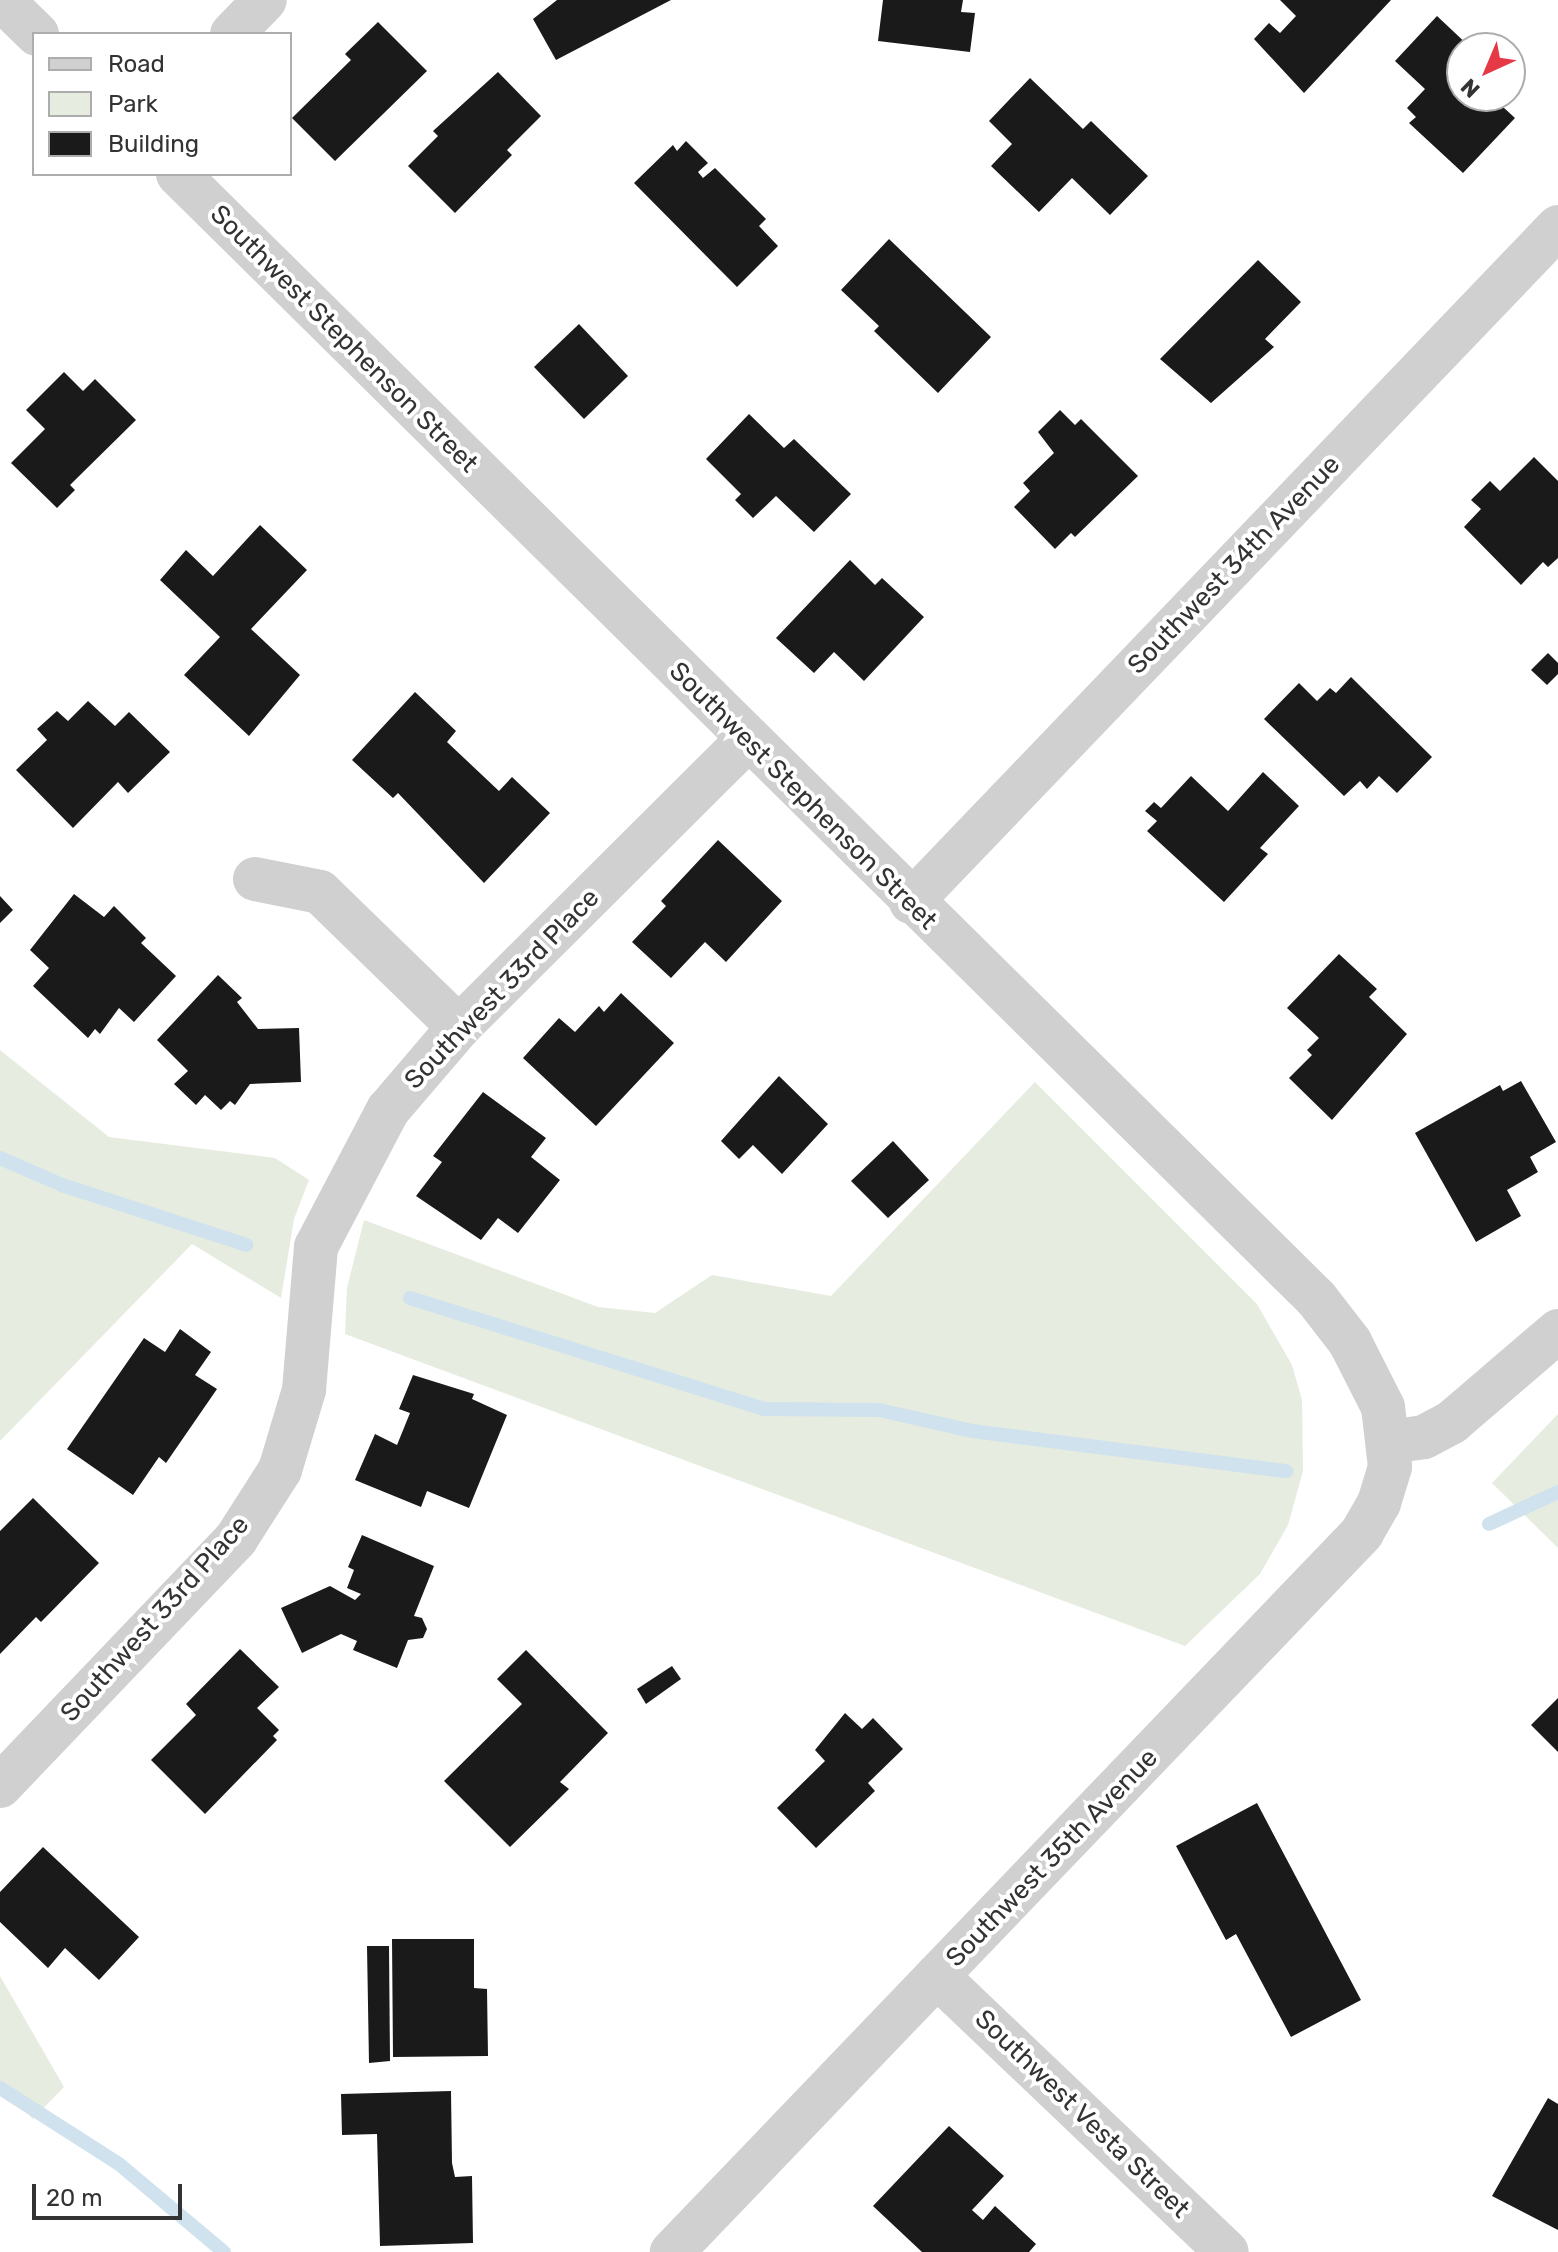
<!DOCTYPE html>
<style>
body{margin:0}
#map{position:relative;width:1558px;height:2252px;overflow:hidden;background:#fff;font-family:Rubik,sans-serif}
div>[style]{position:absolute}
.green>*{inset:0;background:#e6ecdf}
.stream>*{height:14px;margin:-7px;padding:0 7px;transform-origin:7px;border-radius:7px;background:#cfe2ee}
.building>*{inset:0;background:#1a1a1a}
.minor>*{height:44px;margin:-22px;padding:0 22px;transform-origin:22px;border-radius:22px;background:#d0d0d0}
.tertiary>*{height:44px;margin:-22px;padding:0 22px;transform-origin:22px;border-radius:22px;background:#d0d0d0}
span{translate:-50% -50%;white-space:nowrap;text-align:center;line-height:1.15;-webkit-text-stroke:8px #fff;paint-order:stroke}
.street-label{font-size:26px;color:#333}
.legend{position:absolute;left:32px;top:32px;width:260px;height:144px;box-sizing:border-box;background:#fff;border:2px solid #adadad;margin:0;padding:10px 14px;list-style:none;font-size:24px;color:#333}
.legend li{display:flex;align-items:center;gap:16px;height:40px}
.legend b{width:40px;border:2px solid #adadad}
.north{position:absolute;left:1446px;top:32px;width:80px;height:80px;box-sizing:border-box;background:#fff;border:2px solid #adadad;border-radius:50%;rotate:224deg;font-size:22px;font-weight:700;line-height:32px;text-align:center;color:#333}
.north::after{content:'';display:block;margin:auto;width:28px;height:36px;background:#e63946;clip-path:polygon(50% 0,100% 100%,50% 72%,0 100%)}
.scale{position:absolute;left:32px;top:2184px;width:150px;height:36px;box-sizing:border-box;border:4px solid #333;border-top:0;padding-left:10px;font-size:24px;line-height:28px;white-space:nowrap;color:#333;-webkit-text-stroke:6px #fff;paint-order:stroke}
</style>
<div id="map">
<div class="green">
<i style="clip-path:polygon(0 1050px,109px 1137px,275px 1158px,309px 1180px,294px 1219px,281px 1298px,192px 1244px,0 1441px)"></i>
<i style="clip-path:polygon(1035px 1082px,1257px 1304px,1292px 1365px,1302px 1400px,1303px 1471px,1288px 1525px,1260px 1574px,1185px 1646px,345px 1334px,347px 1288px,364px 1220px,598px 1307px,655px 1313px,712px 1275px,831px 1296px)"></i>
<i style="clip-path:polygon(1558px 1414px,1558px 1548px,1492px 1483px)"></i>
<i style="clip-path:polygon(0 1976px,64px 2087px,33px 2119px,0 2086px)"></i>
</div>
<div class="stream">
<i style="left:0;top:1158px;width:68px;rotate:23.5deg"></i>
<i style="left:62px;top:1185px;width:194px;rotate:18deg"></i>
<i style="left:410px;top:1298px;width:372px;rotate:17.4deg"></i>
<i style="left:765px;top:1409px;width:114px;rotate:0.5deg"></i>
<i style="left:879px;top:1410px;width:95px;rotate:12.7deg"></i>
<i style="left:972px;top:1431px;width:317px;rotate:7.3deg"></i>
<i style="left:1489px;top:1524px;width:76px;rotate:-24.9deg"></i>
<i style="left:0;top:2088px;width:141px;rotate:32.6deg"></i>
<i style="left:119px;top:2164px;width:137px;rotate:40deg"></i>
</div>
<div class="building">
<i style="clip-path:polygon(557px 0,671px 0,556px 60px,533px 19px)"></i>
<i style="clip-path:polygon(883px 0,963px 0,961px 12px,975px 13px,970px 52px,878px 41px)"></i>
<i style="clip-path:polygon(1280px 0,1391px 0,1304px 93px,1254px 39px,1269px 23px,1280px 33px,1296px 16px)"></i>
<i style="clip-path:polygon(1437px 16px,1471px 48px,1462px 48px,1462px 96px,1491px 96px,1515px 118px,1463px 173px,1409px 123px,1416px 117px,1407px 108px,1425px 89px,1395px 61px)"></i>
<i style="clip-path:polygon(378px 22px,427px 71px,335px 161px,292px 118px,351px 60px,345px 54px)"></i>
<i style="clip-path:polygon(498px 72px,541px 116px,507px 150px,512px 155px,455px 213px,408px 166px,438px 136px,433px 131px)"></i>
<i style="clip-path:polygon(1030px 78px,1083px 129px,1091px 121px,1148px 176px,1110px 215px,1072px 178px,1039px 212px,991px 166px,1012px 144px,989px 121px)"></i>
<i style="clip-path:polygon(686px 141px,708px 163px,698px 172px,703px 178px,715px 168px,766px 219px,759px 226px,778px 246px,737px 287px,634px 183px,673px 145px,677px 151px)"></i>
<i style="clip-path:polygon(889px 239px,991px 337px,938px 393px,874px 331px,879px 326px,841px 290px)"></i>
<i style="clip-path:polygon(1258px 260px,1301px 302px,1265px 339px,1274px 347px,1211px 403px,1160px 359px)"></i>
<i style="clip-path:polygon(579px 324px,628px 376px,584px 419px,534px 367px)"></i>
<i style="clip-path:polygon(64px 372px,83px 391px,95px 379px,136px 420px,70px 485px,75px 490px,57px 508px,11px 463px,45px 429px,26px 410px)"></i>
<i style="clip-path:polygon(1060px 410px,1075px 425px,1081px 419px,1138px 476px,1075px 537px,1071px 533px,1055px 549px,1014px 507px,1030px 491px,1023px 483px,1054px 453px,1038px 432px)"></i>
<i style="clip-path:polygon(749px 414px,784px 448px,794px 439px,851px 494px,814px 532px,776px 496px,753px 518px,735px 500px,741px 494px,706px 459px)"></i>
<i style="clip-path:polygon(1534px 457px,1558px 481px,1558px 558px,1548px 567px,1543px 562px,1521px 585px,1464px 527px,1481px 509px,1471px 500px,1490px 481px,1500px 491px)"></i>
<i style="clip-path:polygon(260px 525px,307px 570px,251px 629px,300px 675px,249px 736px,184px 675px,220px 637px,160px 580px,186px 550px,213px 576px)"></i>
<i style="clip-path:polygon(850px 560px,875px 585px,882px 578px,924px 617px,864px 681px,834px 652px,814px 673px,776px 638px)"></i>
<i style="clip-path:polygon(1548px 653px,1558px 663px,1558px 674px,1547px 685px,1531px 670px)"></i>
<i style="clip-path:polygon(1351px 677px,1432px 757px,1397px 793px,1379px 776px,1367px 789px,1360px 781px,1344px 796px,1264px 719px,1299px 683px,1317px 701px,1330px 688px,1336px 693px)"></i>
<i style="clip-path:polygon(415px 692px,456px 731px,447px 742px,499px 791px,512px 777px,550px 813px,484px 883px,398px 793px,393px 798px,352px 760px)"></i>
<i style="clip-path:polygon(88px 701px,115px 726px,129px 712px,170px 752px,128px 793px,118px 782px,73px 828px,16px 770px,47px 740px,37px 729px,57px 711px,68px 721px)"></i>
<i style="clip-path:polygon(1263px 772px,1299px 806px,1260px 848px,1268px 854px,1224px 902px,1147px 831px,1157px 821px,1145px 811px,1154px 802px,1161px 808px,1191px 776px,1228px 811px)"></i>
<i style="clip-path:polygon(718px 840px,782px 901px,726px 962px,705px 942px,671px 978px,632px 942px,666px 906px,661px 901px)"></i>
<i style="clip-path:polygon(74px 894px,104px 917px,114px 906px,146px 938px,141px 943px,176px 976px,134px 1022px,119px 1008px,100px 1034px,95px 1029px,88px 1038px,33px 986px,49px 968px,30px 950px)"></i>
<i style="clip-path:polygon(0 896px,13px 910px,0 923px)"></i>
<i style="clip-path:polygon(1339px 954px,1377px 989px,1369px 997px,1407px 1034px,1332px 1120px,1289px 1078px,1312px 1055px,1307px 1050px,1319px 1038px,1287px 1008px)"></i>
<i style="clip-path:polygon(218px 975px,242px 998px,237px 1002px,258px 1029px,299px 1028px,301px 1082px,250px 1084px,235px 1105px,230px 1101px,221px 1110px,205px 1095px,196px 1105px,174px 1084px,188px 1071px,157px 1040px)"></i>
<i style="clip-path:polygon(621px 993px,674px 1043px,596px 1126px,523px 1058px,559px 1018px,575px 1032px,599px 1006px,604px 1012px)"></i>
<i style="clip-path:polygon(779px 1076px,828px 1124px,782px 1174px,753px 1145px,739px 1159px,721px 1141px)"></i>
<i style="clip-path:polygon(1521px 1081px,1556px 1142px,1530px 1157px,1538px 1172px,1507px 1190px,1521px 1216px,1476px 1242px,1415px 1133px,1500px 1085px,1503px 1091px)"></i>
<i style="clip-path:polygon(483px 1092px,546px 1138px,531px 1157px,560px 1180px,518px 1233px,498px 1218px,481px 1240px,416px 1196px,442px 1162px,433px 1156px)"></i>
<i style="clip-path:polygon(893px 1141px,929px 1180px,888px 1218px,851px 1181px)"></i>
<i style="clip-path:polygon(180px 1329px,211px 1352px,195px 1375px,217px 1389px,166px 1463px,159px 1457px,133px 1495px,67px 1449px,144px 1338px,165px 1352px)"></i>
<i style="clip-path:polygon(413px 1375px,474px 1394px,472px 1399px,507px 1415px,469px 1508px,427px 1491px,421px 1507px,355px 1480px,375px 1434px,397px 1445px,410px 1413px,399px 1409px)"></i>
<i style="clip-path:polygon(33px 1498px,99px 1563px,41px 1622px,36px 1617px,0 1654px,0 1531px)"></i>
<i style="clip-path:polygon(362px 1535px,434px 1566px,414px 1616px,422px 1618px,427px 1629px,423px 1638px,408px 1640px,397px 1668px,353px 1650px,357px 1641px,341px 1634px,302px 1653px,281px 1608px,330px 1586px,355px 1600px,361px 1594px,347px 1588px,354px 1570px,348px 1567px)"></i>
<i style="clip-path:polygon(240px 1649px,279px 1687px,257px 1708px,279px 1730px,273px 1736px,277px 1740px,205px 1814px,151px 1760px,196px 1715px,186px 1704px)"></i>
<i style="clip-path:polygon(526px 1650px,608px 1733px,560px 1782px,569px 1789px,510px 1847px,444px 1781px,522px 1704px,497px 1679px)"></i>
<i style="clip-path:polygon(672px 1666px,681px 1679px,646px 1704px,637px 1689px)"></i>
<i style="clip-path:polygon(1558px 1698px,1558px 1752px,1531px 1725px)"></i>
<i style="clip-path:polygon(845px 1713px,862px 1729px,873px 1718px,903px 1749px,868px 1783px,875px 1791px,816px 1848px,777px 1808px,825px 1761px,815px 1750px)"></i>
<i style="clip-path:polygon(1257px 1803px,1361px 2000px,1291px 2037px,1236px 1934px,1226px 1940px,1176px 1846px)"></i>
<i style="clip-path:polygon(43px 1847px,139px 1937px,99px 1980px,65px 1948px,48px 1968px,0 1922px,0 1892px)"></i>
<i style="clip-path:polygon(392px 1939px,474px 1939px,474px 1988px,487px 1989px,488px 2056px,393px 2057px)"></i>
<i style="clip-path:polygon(367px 1946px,389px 1946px,390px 2061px,369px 2063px)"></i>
<i style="clip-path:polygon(451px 2091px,452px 2163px,455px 2177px,472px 2176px,473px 2243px,380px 2246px,377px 2134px,342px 2135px,341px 2094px)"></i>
<i style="clip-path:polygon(1548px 2098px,1558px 2104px,1558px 2230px,1492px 2196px)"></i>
<i style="clip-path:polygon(949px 2126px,1004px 2176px,972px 2210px,983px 2220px,995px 2206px,1036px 2244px,1029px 2252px,922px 2252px,873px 2206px)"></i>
</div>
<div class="minor">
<i style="left:232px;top:34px;width:47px;rotate:-45.9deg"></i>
<i style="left:255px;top:879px;width:66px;rotate:11.3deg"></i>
<i style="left:320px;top:892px;width:194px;rotate:44.2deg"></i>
<i style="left:911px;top:902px;width:935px;rotate:-46.21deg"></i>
<i style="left:1389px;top:1442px;width:35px;rotate:-8deg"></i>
<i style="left:1424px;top:1437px;width:32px;rotate:-28deg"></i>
<i style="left:1452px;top:1422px;width:140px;rotate:-40.6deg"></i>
<i style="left:0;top:1786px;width:342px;rotate:-46.3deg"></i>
<i style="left:236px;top:1539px;width:82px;rotate:-57.5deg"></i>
<i style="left:280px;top:1470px;width:84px;rotate:-73.3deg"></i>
<i style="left:304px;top:1390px;width:144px;rotate:-85.2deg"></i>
<i style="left:316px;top:1247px;width:155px;rotate:-62.3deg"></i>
<i style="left:388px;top:1110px;width:109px;rotate:-49.5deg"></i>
<i style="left:459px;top:1027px;width:407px;rotate:-44.9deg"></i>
<i style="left:937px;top:1976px;width:400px;rotate:43.6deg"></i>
</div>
<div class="tertiary">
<i style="left:2px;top:0;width:49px;rotate:44.2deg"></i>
<i style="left:178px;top:174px;width:1600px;rotate:44.65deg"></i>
<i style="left:1316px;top:1298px;width:56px;rotate:52.3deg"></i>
<i style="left:1350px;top:1342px;width:73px;rotate:63.1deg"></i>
<i style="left:1383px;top:1407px;width:60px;rotate:83.3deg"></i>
<i style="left:1390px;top:1467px;width:38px;rotate:107deg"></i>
<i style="left:1379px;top:1503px;width:34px;rotate:120deg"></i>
<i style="left:1362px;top:1533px;width:997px;rotate:133.82deg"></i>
</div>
<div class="street-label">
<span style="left:344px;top:339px;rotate:45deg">Southwest Stephenson Street</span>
<span style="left:1234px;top:565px;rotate:-46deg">Southwest 34th Avenue</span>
<span style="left:803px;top:796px;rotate:45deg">Southwest Stephenson Street</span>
<span style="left:502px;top:989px;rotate:-46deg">Southwest 33rd Place</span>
<span style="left:155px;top:1619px;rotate:-48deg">Southwest 33rd Place</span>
<span style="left:1052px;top:1858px;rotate:-46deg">Southwest 35th Avenue</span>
<span style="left:1082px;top:2114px;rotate:44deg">Southwest Vesta Street</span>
</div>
<ul class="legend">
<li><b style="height:10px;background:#d0d0d0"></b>Road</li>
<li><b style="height:22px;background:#e6ecdf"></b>Park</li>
<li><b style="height:22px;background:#1a1a1a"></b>Building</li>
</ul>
<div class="north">N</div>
<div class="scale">20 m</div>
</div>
